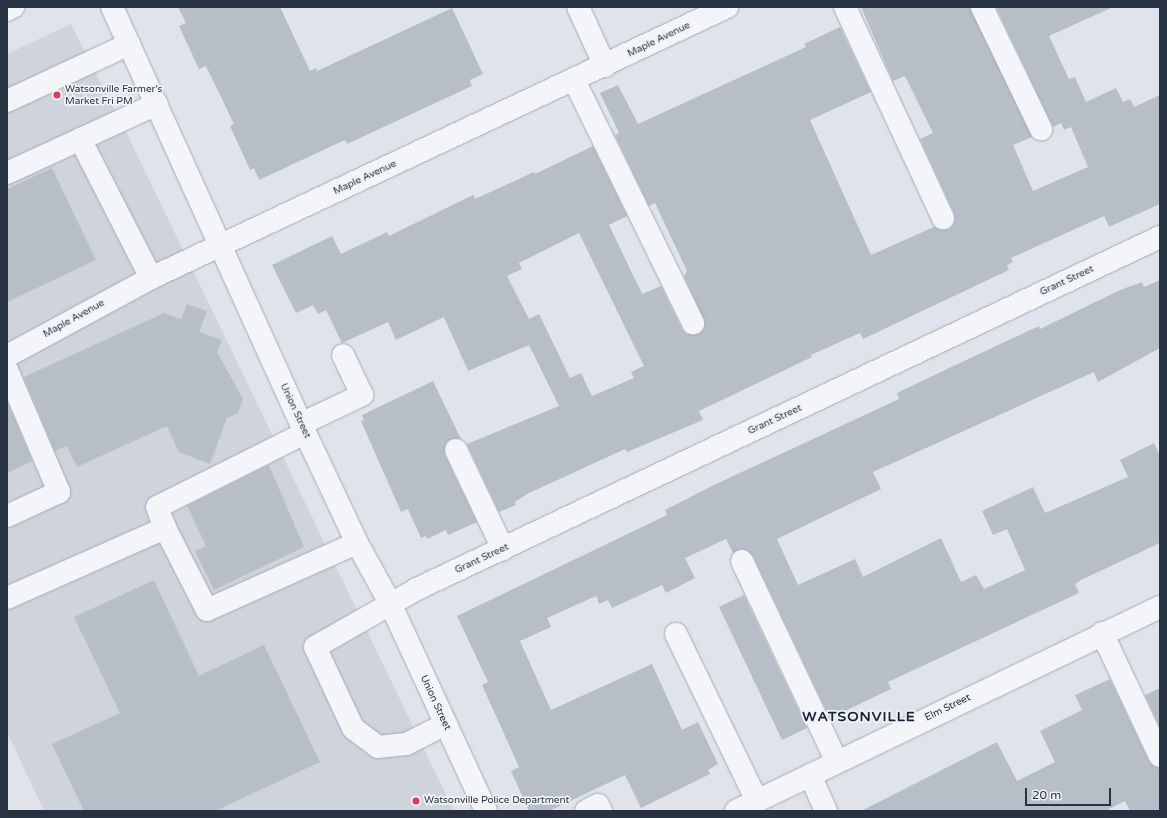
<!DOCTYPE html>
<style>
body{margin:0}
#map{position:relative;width:1167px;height:818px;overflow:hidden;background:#e0e4ea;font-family:"Varela Round",sans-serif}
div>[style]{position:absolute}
.built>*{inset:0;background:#ced3dc}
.building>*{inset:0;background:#b7bec8}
.roads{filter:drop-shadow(0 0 1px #a5abb5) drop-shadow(0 0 1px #a5abb5)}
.minor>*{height:22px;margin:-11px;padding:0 11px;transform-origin:11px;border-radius:11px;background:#f3f5f8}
.dots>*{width:11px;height:11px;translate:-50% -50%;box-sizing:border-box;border:2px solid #f0f3f7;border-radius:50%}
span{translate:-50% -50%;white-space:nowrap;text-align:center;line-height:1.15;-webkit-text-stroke:3.5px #f0f3f7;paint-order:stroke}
.street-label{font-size:10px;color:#273243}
.poi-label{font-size:10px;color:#273243}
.left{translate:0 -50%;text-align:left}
.district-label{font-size:14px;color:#192334;font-weight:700;letter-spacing:1px}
.frame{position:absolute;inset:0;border:8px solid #273243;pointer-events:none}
.scale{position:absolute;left:1025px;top:788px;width:86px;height:18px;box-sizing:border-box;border:2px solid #273243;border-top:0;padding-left:5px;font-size:12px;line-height:14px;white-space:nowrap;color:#273243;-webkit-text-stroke:3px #f0f3f7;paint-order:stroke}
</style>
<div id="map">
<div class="built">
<i style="clip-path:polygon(71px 24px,128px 136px,454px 811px,44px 811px,7px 732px,7px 54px)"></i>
</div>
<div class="building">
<i style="clip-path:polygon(178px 7px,280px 7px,310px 71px,316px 68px,317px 71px,452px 8px,483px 74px,470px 80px,472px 86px,347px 144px,345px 140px,259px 180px,254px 168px,250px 170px,230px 126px,234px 124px,206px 66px,199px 69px,179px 26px,186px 23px)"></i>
<i style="clip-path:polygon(evenodd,861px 7px,970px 7px,1032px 137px,1013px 145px,1033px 191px,1088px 167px,1071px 127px,1064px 130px,1061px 123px,1053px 127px,996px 7px,1113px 7px,1049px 36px,1069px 79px,1075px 77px,1086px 102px,1116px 88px,1123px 102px,1130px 99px,1134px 107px,1160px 95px,1160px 204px,1109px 227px,1104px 216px,1011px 258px,1013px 262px,1007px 265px,1009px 270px,863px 339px,860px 333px,811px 355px,812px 357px,699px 411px,703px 420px,627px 452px,625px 449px,527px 494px,515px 502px,516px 505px,499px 512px,467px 444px,559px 406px,529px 345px,468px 371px,444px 317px,396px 340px,388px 322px,342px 343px,326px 310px,318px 314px,313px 305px,296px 313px,272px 265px,332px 236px,341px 254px,387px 232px,389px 236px,473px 195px,475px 199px,534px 172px,535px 174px,593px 146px,627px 216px,609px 225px,642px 294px,661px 286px,682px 329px,686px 334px,698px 334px,705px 323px,684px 276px,687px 271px,655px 203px,649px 206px,615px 135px,619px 133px,600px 93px,618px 85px,638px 124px,806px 47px,804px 44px,840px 27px,871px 92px,810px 120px,871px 255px,934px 227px,948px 229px,953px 225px,954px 213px,920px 139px,933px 133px,905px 76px,893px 81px,861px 7px,579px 233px,644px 366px,631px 372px,634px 378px,592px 396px,581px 373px,570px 378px,539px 314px,529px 319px,507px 276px,522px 269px,519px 263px,579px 233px)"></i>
<i style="clip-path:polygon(52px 168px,96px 260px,7px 302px,7px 189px)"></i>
<i style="clip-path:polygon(1160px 280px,1160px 348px,1098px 382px,1094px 372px,873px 472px,881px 489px,777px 539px,798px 585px,855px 559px,863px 577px,941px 538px,961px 582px,976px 575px,984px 589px,1025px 570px,1007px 529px,993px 535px,982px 511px,1033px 487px,1045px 513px,1128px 477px,1120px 460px,1154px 443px,1160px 456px,1160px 543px,1081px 580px,1075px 584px,1079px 593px,888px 682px,891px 689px,830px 718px,753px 556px,743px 549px,733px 553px,726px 539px,685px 558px,695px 578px,666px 593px,662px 585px,612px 608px,608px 600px,599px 604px,596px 596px,547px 618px,551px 627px,520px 641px,551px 710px,652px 664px,682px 730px,698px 722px,718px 764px,708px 770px,710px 774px,641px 808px,625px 775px,549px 811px,529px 811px,511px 771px,519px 767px,482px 685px,488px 682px,457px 616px,667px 515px,665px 510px,716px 484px,899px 399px,897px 393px,947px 369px,1039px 326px,1040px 329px,1120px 290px,1142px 282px,1144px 287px)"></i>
<i style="clip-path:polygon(187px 304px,207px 311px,199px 332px,222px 340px,217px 352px,243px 399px,238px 413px,227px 418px,210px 464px,179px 452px,167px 426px,77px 467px,67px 446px,55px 451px,24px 377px,164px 313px,181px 319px)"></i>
<i style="clip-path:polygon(433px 381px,461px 439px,451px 439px,446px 443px,445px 455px,477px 522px,448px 535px,446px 530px,427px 539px,426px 536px,421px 538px,408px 509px,401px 512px,361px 421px,364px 420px,362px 415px)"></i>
<i style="clip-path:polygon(7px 402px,32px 461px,7px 473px)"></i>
<i style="clip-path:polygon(269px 465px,304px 547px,214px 590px,195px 551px,206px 546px,187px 506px)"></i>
<i style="clip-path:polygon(154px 580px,199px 676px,264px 645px,320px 762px,215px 811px,84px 811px,52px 744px,120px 713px,74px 617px)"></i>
<i style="clip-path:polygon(744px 595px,807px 728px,782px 740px,719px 607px)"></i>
<i style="clip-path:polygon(1110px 679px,1149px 761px,1160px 768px,1160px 811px,1130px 811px,1125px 801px,1105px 811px,861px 811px,997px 742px,1017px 781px,1055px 762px,1040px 731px,1082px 710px,1075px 695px)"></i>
<i style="clip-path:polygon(1160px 688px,1160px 727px,1145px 695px)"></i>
</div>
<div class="roads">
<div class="minor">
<i style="left:112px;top:7px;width:458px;rotate:65.6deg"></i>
<i style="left:301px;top:424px;width:132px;rotate:64.8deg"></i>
<i style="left:357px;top:543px;width:68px;rotate:61.2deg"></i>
<i style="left:390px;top:603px;width:229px;rotate:65.2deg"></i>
<i style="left:578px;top:7px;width:65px;rotate:65.4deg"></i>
<i style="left:845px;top:7px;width:233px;rotate:65.1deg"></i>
<i style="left:982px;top:7px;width:136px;rotate:64.2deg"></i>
<i style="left:7px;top:10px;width:7px;rotate:-27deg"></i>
<i style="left:574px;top:80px;width:271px;rotate:63.9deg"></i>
<i style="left:7px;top:101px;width:135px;rotate:-25deg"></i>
<i style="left:80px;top:139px;width:156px;rotate:62.9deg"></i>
<i style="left:7px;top:173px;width:165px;rotate:-24.7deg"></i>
<i style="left:7px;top:356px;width:164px;rotate:-28.4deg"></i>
<i style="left:151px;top:278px;width:637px;rotate:-25.2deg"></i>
<i style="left:7px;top:370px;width:133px;rotate:66.9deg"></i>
<i style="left:59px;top:492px;width:57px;rotate:155.2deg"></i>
<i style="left:301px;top:424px;width:68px;rotate:-25.4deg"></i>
<i style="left:362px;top:395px;width:44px;rotate:-115.4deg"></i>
<i style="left:305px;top:433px;width:165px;rotate:153.4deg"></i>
<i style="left:157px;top:507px;width:22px;rotate:69deg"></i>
<i style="left:165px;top:528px;width:92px;rotate:62.9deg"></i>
<i style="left:207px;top:610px;width:164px;rotate:-24.1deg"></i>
<i style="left:456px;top:450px;width:110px;rotate:64.6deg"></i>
<i style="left:742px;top:561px;width:222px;rotate:64.7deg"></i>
<i style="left:7px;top:598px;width:173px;rotate:-23.9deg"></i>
<i style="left:1102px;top:633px;width:136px;rotate:64.8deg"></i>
<i style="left:676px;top:634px;width:186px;rotate:64.1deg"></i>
<i style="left:444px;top:725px;width:42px;rotate:153.4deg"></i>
<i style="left:406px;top:744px;width:28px;rotate:174deg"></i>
<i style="left:378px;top:747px;width:31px;rotate:-143deg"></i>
<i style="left:353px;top:728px;width:89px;rotate:-115.1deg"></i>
<i style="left:315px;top:647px;width:117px;rotate:-29.6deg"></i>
<i style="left:417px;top:589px;width:822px;rotate:-25.35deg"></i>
<i style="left:810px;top:775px;width:39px;rotate:66deg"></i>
<i style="left:586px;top:811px;width:13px;rotate:-27deg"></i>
<i style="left:598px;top:805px;width:7px;rotate:63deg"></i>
<i style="left:736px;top:811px;width:471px;rotate:-25.7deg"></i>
</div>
</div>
<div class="dots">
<i style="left:57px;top:95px;background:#d93b59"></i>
<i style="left:416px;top:801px;background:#d93b59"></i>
</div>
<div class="street-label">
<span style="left:659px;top:40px;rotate:-26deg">Maple Avenue</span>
<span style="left:365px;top:178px;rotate:-25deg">Maple Avenue</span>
<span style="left:1067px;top:281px;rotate:-25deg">Grant Street</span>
<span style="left:74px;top:319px;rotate:-29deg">Maple Avenue</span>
<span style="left:295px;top:411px;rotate:65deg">Union Street</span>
<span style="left:775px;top:420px;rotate:-25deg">Grant Street</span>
<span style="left:482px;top:559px;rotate:-25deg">Grant Street</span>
<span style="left:435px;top:703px;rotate:65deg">Union Street</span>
<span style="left:948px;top:708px;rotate:-26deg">Elm Street</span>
</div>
<div class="poi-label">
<span class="left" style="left:65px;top:95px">Watsonville Farmer's<br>Market Fri PM</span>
<span class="left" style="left:424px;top:801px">Watsonville Police Department</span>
</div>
<div class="district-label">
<span style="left:859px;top:717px">WATSONVILLE</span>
</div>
<div class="frame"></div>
<div class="scale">20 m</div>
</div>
